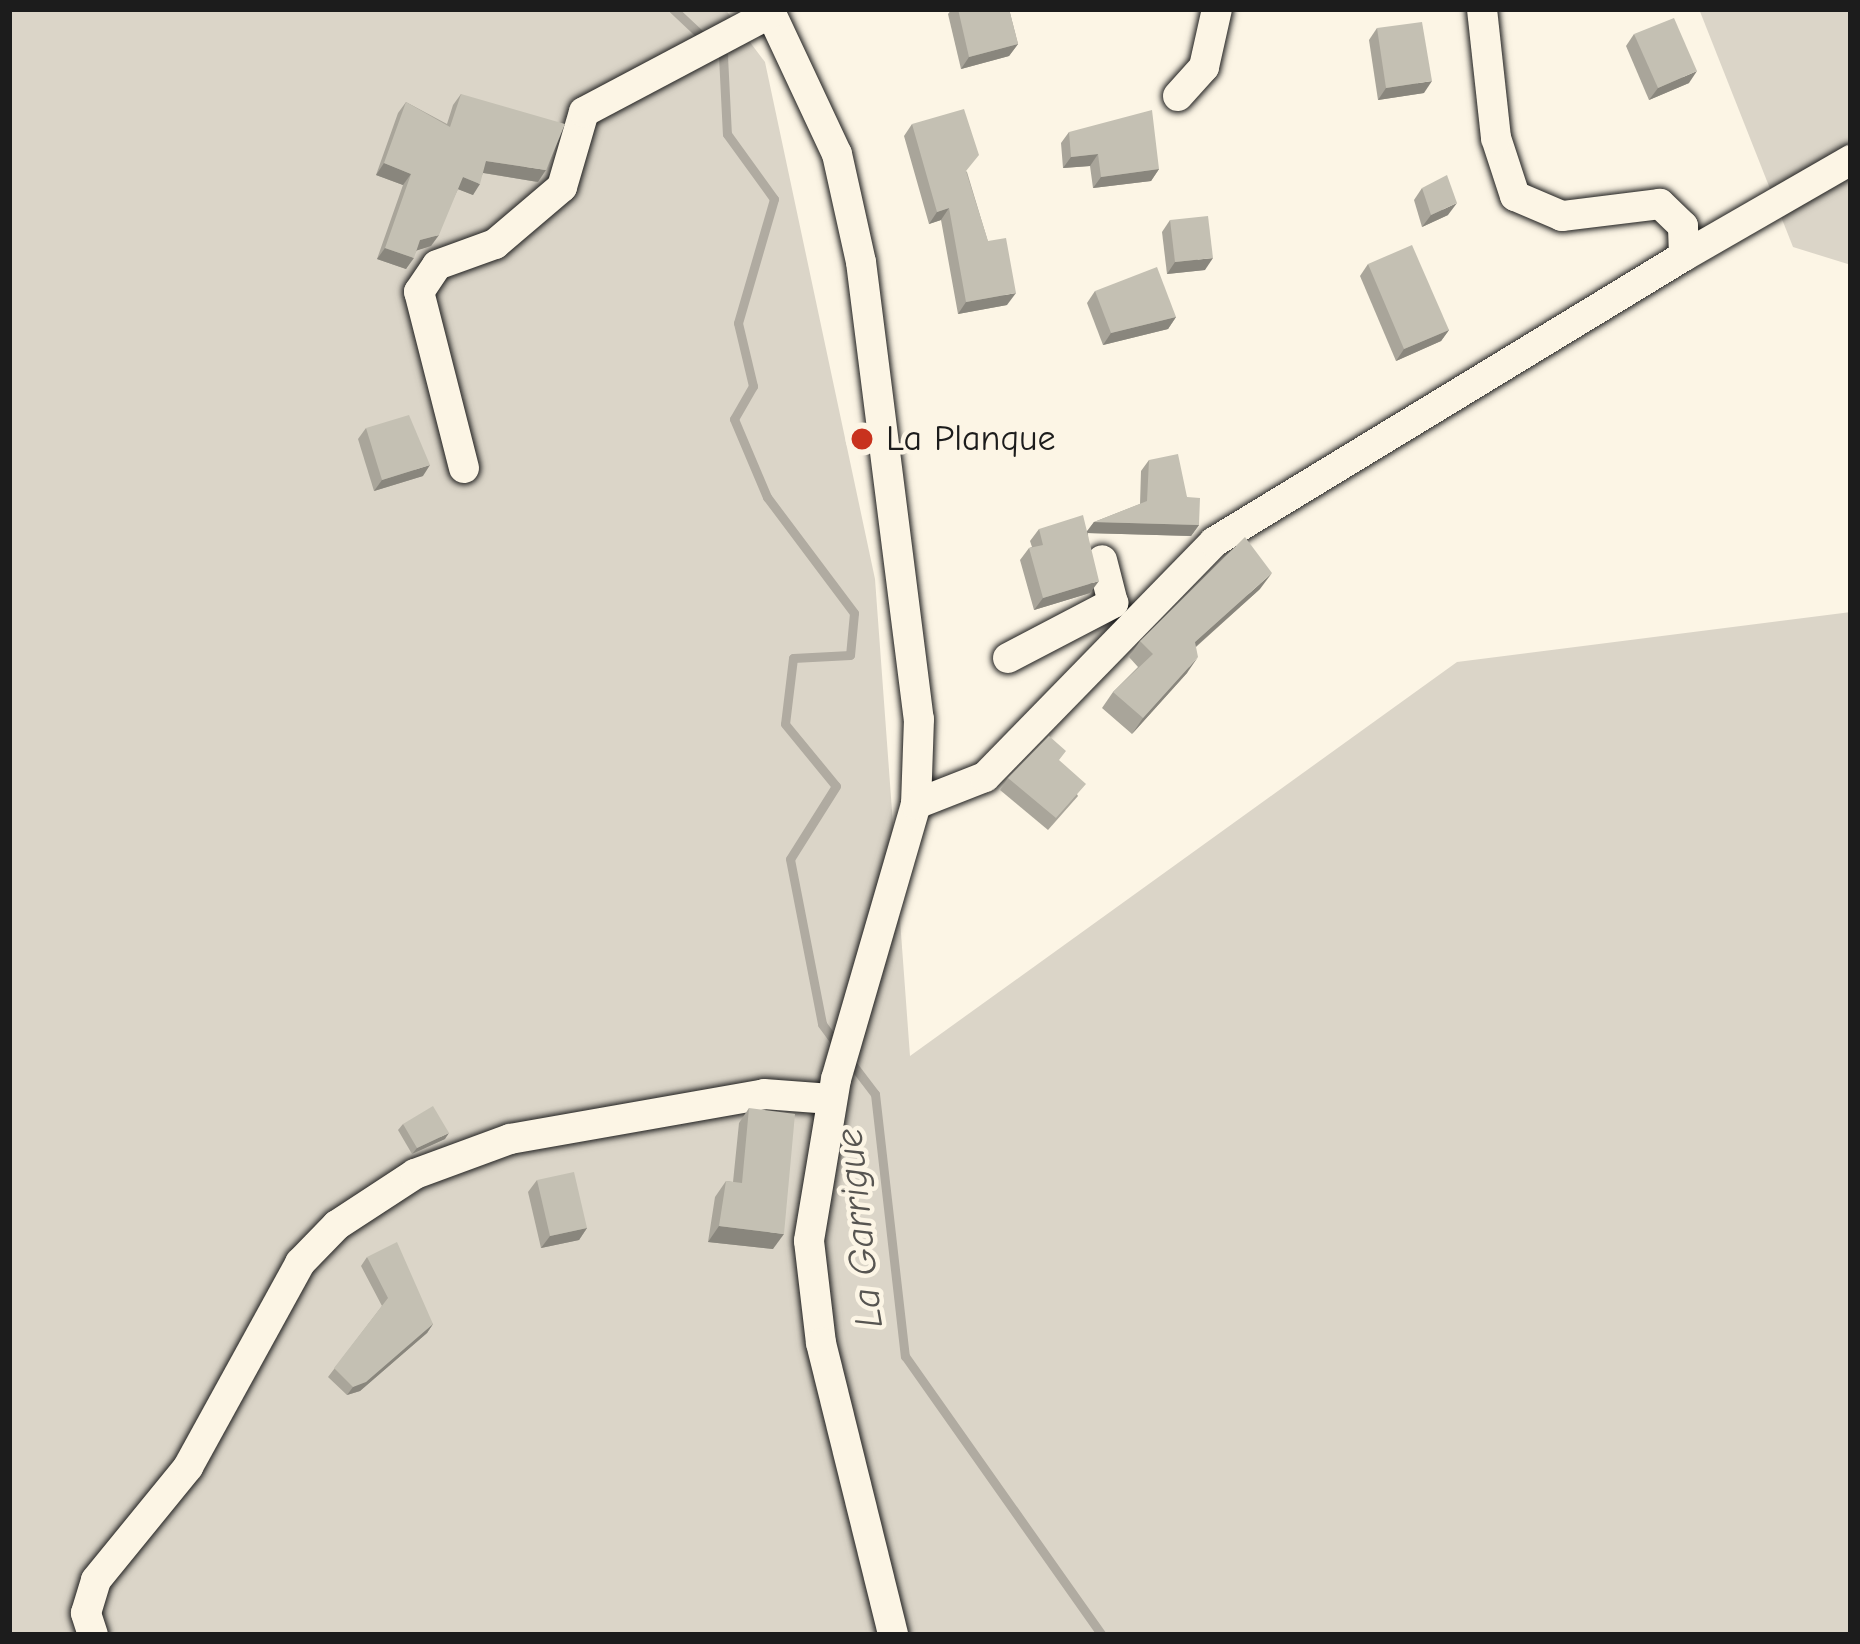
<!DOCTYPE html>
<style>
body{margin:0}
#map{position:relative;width:1860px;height:1644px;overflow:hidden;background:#fcf5e5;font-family:"Comic Neue",sans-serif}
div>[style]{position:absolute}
.green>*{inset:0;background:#dbd5c8}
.stream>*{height:9px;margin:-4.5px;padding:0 4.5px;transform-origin:4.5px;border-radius:4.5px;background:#b0aba1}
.roads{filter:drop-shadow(0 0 3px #1c1c1c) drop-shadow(0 0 3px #1c1c1c)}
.minor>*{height:30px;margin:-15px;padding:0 15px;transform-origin:15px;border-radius:15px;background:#fcf5e5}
.wall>*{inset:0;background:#a9a59a}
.shaded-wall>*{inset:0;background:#89867d}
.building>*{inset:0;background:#c4c0b3}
.dots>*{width:33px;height:33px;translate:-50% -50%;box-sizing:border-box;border:6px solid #fcf5e5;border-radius:50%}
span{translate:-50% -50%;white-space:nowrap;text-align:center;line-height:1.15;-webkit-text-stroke:9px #fcf5e5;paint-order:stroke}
.poi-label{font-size:36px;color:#1c1c1c}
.left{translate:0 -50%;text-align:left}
.water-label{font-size:39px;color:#575551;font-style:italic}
.frame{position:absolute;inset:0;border:12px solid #1c1c1c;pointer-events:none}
</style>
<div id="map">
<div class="green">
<i style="clip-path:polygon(9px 9px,725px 9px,765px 62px,875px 579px,910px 1056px,1457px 662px,1851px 612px,1851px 1635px,9px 1635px)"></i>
<i style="clip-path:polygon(1699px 9px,1851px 9px,1851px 265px,1793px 247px)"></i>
</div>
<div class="stream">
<i style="left:673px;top:9px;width:69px;rotate:43.2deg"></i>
<i style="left:723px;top:56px;width:78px;rotate:87.1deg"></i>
<i style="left:727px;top:134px;width:80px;rotate:54.1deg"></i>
<i style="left:774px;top:199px;width:129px;rotate:106.2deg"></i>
<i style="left:738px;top:323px;width:65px;rotate:76.6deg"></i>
<i style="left:753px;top:386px;width:38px;rotate:120deg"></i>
<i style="left:734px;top:419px;width:85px;rotate:67.1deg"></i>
<i style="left:767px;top:497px;width:145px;rotate:53.1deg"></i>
<i style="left:854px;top:613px;width:42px;rotate:95.4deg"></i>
<i style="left:850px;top:655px;width:57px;rotate:177deg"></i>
<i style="left:793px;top:658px;width:66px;rotate:96.9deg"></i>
<i style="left:785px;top:724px;width:80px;rotate:50.6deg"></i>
<i style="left:836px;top:786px;width:86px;rotate:122.2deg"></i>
<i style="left:790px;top:859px;width:168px;rotate:79deg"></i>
<i style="left:822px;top:1024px;width:29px;rotate:54deg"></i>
<i style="left:849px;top:1060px;width:43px;rotate:52.6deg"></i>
<i style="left:875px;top:1094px;width:264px;rotate:83.5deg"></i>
<i style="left:905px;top:1356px;width:342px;rotate:54.8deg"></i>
</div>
<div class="roads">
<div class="minor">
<i style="left:769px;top:9px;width:160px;rotate:64.9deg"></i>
<i style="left:837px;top:154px;width:111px;rotate:77.5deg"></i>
<i style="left:861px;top:262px;width:461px;rotate:82.8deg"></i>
<i style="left:919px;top:719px;width:85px;rotate:92deg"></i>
<i style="left:916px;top:804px;width:286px;rotate:106.2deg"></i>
<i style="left:836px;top:1079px;width:164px;rotate:99.5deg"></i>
<i style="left:809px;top:1241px;width:103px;rotate:83.3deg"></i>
<i style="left:821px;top:1343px;width:301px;rotate:76.1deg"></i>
<i style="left:1178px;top:96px;width:39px;rotate:-48deg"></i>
<i style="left:1204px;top:67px;width:59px;rotate:-77.4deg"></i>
<i style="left:1684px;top:256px;width:193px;rotate:-29.9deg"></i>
<i style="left:464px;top:468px;width:182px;rotate:-104.3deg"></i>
<i style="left:419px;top:292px;width:32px;rotate:-56deg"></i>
<i style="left:437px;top:265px;width:62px;rotate:-19.9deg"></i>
<i style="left:495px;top:244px;width:88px;rotate:-40.4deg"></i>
<i style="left:562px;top:187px;width:78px;rotate:-73.7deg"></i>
<i style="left:584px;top:112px;width:212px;rotate:-27.9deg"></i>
<i style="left:1008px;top:658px;width:119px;rotate:-27.6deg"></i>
<i style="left:1113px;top:603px;width:44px;rotate:-104.3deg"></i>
<i style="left:916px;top:804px;width:74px;rotate:-21.4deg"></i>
<i style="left:985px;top:777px;width:328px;rotate:-45.7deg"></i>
<i style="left:1214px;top:542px;width:550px;rotate:-31.32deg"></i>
<i style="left:1684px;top:256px;width:30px;rotate:-92deg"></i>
<i style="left:1683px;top:226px;width:32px;rotate:-136deg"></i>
<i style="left:1660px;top:204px;width:99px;rotate:173deg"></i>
<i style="left:1562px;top:216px;width:51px;rotate:-156.9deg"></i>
<i style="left:1515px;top:196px;width:61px;rotate:-108.1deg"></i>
<i style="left:1496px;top:138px;width:130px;rotate:-96.2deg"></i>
<i style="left:93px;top:1635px;width:23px;rotate:-108deg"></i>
<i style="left:86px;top:1613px;width:34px;rotate:-73deg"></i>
<i style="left:96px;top:1580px;width:146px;rotate:-50.8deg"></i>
<i style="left:188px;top:1467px;width:233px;rotate:-61.2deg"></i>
<i style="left:300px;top:1263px;width:53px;rotate:-45.8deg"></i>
<i style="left:337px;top:1225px;width:93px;rotate:-33.2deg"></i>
<i style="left:415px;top:1174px;width:101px;rotate:-20.2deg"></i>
<i style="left:510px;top:1139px;width:258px;rotate:-10deg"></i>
<i style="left:764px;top:1094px;width:67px;rotate:4.3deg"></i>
</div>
</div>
<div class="wall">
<i style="clip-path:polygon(952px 9px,1009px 9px,1018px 44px,1009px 56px,961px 69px,948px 14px)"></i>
<i style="clip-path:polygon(1377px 28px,1424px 93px,1378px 100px,1369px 40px)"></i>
<i style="clip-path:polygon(1634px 34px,1689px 83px,1649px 100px,1626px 46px)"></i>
<i style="clip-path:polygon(461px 94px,538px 182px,483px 173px,473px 195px,458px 189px,431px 246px,417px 250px,406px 269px,377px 259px,403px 185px,376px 175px,398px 113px,406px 102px,447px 124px,453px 105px)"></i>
<i style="clip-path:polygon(912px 124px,967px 172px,1007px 305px,958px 314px,941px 220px,929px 224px,904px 136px)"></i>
<i style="clip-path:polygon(1069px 132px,1159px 169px,1151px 181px,1093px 188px,1090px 166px,1063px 168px,1061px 143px)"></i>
<i style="clip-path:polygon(1422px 188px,1448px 215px,1422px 227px,1414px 200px)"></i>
<i style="clip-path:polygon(1170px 220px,1205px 270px,1167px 274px,1162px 232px)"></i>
<i style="clip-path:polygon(1368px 264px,1449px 330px,1441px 341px,1396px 361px,1360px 276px)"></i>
<i style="clip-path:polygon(1095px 291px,1176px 317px,1168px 329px,1103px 345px,1087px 303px)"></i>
<i style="clip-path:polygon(366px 428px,423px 476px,374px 491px,358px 439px)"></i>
<i style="clip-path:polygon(1149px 460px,1187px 497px,1199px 525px,1191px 536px,1088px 533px,1090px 593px,1034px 610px,1020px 560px,1029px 548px,1032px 547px,1030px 541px,1039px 529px,1087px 531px,1094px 522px,1140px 504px,1141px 471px)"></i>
<i style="clip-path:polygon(1260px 589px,1196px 647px,1187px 673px,1132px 734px,1102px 708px,1113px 692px,1138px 667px,1129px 657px,1140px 641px)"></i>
<i style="clip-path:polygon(1059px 761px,1078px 796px,1048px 830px,1000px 790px,1008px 778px)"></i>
<i style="clip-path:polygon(749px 1108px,773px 1249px,708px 1242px,715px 1197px,726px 1181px,733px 1182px,739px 1123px)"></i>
<i style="clip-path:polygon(403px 1124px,445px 1139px,412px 1154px,398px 1130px)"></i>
<i style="clip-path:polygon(537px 1180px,587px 1228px,579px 1240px,541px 1248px,528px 1192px)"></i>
<i style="clip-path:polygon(367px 1257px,433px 1324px,427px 1333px,360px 1391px,347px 1395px,328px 1377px,382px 1306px,361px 1266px)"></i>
</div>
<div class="shaded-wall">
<i style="clip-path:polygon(1018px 44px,1009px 56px,961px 69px,969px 57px)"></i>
<i style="clip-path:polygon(1697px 71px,1689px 83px,1649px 100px,1658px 88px)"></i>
<i style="clip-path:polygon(1432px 81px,1424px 93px,1378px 100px,1386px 88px)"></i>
<i style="clip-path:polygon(1098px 154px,1090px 166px,1063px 168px,1071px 157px)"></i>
<i style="clip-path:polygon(486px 161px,546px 170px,538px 182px,478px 172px)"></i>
<i style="clip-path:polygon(384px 163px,411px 174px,403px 185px,376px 175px)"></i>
<i style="clip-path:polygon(1159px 169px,1151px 181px,1093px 188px,1101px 177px)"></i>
<i style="clip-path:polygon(463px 177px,480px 184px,473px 195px,455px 188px)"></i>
<i style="clip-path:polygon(1457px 203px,1448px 215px,1422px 227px,1431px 215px)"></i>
<i style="clip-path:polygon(949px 208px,941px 220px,929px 224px,937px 212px)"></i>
<i style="clip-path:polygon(439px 235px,431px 246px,412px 252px,420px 240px)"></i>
<i style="clip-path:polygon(385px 248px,414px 258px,406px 269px,377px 259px)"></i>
<i style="clip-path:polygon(1213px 258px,1205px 270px,1167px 274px,1175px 262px)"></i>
<i style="clip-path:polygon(1016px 293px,1007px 305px,958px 314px,966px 302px)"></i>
<i style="clip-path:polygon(1176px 317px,1168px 329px,1103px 345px,1111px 333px)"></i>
<i style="clip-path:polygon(1449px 330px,1441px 341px,1396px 361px,1404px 349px)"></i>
<i style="clip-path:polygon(430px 465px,423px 476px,374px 491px,382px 480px)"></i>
<i style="clip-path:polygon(1094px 522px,1199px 525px,1191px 536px,1086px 533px)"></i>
<i style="clip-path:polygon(1272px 573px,1260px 589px,1183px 658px,1195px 642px)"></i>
<i style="clip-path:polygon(1099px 581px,1090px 593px,1034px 610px,1043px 598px)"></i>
<i style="clip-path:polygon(1198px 657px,1187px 673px,1132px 734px,1143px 718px)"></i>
<i style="clip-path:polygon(449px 1133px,445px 1139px,412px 1154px,417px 1148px)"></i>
<i style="clip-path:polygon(719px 1226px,784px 1234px,773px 1249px,708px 1242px)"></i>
<i style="clip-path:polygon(587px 1228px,579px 1240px,541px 1248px,550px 1236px)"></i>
<i style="clip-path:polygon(433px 1324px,427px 1333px,360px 1391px,347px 1395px,353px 1387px)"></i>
</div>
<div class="building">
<i style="clip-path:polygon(958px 9px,1009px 9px,1018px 44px,969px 57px)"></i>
<i style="clip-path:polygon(1674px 18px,1697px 71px,1658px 88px,1634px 34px)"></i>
<i style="clip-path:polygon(1422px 22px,1432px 81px,1386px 88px,1377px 28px)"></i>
<i style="clip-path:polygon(461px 94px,565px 124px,546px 170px,486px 161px,480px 184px,463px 177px,439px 235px,420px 240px,414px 258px,385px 248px,411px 174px,384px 163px,406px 102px,450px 127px)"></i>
<i style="clip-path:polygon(964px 109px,979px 155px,966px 171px,988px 241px,1006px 238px,1016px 293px,966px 302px,949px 208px,937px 212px,912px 124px)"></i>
<i style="clip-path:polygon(1152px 110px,1159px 169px,1101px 177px,1098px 154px,1071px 157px,1069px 132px)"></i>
<i style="clip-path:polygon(1447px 175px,1457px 203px,1431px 215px,1422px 188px)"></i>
<i style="clip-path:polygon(1208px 216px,1213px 258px,1175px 262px,1170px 220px)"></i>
<i style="clip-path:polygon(1412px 245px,1449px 330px,1404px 349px,1368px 264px)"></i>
<i style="clip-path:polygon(1157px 267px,1176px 317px,1111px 333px,1095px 291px)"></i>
<i style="clip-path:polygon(409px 415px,430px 465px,382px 480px,366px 428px)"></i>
<i style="clip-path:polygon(1178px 454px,1187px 497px,1200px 498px,1199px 525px,1094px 522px,1147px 501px,1149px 460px)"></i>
<i style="clip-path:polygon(1083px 515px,1099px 581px,1043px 598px,1029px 548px,1043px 545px,1039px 529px)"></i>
<i style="clip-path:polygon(1245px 537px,1272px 573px,1195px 642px,1198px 657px,1143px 718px,1113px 692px,1153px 654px,1140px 641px)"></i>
<i style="clip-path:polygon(1049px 736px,1066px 751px,1059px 760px,1086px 784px,1056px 818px,1008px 778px)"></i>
<i style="clip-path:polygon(433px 1106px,449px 1133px,417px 1148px,403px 1124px)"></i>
<i style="clip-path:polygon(749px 1108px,795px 1114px,784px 1234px,719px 1226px,726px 1181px,742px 1183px)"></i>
<i style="clip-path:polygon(574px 1172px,587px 1228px,550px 1236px,537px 1180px)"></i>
<i style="clip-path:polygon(397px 1242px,433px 1324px,366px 1382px,353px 1387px,334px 1368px,388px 1298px,367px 1257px)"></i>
</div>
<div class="dots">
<i style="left:862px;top:439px;background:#c8321e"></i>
</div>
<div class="poi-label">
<span class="left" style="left:886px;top:439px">La Planque</span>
</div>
<div class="water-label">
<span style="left:860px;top:1228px;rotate:-96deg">La Garrigue</span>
</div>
<div class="frame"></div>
</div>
